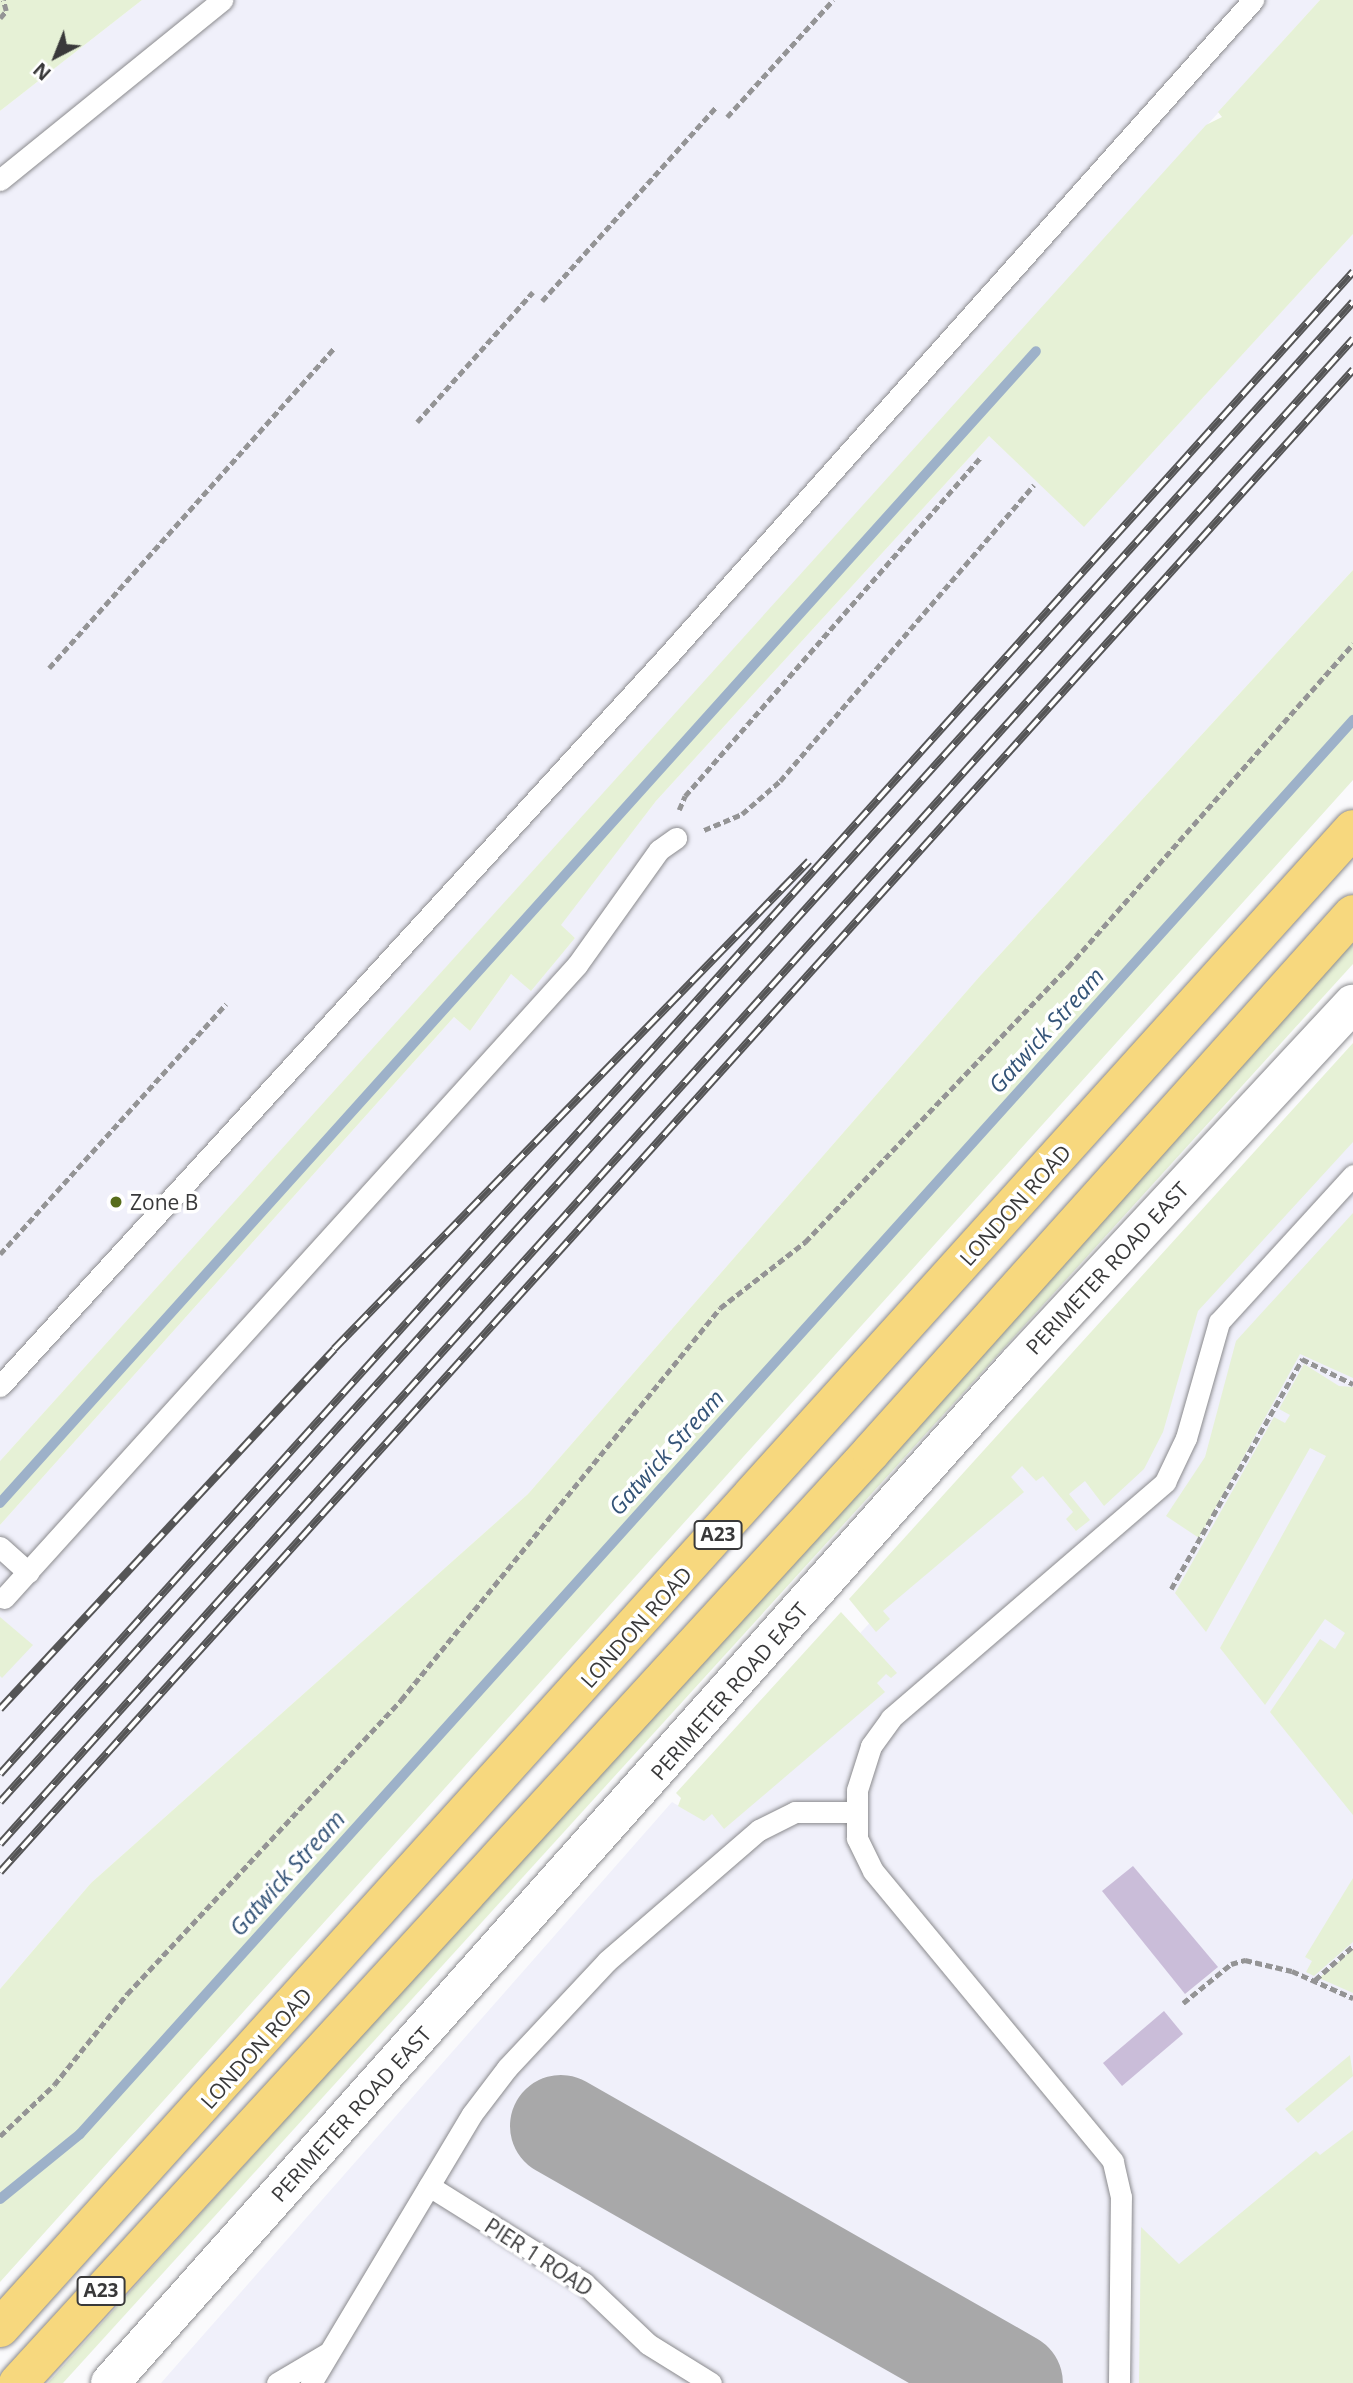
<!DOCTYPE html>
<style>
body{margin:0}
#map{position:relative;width:1353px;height:2383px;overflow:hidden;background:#fafafc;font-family:"Open Sans",sans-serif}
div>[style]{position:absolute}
.built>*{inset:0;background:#f0f0fa}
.green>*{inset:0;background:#e6f1d6}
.stream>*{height:10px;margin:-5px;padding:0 5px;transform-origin:5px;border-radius:5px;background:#9db1c9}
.taxiway>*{height:102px;margin:-51px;padding:0 51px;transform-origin:51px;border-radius:51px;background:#a8a8a9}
.building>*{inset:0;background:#cabdd9}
.path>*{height:4.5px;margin-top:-2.25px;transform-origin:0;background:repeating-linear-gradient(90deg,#949495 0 7px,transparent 0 10.5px)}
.roads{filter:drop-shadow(0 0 2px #8b8b8e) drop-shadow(0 0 2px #8b8b8e)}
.lane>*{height:21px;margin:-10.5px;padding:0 10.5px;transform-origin:10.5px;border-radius:10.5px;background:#fff}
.street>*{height:38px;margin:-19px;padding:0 19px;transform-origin:19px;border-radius:19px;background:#fff}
.primary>*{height:38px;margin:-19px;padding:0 19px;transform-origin:19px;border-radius:19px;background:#f7d87e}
.rail>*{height:8px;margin-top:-4px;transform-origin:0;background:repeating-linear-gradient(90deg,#fff 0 16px,#555556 0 32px);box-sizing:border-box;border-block:2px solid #555556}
.dots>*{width:19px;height:19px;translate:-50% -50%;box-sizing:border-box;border:4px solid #fff;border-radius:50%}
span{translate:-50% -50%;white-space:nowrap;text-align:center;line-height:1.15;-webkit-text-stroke:7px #fff;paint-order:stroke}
.shield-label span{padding:2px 5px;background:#fff;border:2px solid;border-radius:5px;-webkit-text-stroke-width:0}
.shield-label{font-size:19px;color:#39393a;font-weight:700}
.poi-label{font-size:21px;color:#39393a}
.left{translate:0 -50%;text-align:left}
.street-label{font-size:21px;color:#39393a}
.water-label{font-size:23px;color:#335377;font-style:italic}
.north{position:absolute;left:21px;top:21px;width:70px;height:70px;-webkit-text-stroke:5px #fff;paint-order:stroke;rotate:222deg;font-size:19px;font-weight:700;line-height:28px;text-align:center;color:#39393a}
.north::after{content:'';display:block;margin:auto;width:24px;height:32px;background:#39393a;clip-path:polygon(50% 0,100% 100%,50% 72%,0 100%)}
</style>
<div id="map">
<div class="built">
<i style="clip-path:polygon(142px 0,1320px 0,0 1461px,0 111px)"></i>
<i style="clip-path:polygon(1353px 234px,1353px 570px,980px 976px,528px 1494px,91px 1883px,0 1989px,0 1525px,454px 1017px,470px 1031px,511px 974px,531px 990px,575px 938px,560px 925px,656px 801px,989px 436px,1084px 526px)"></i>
<i style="clip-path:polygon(1353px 1109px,1353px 2383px,161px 2383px,672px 1802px,691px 1813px)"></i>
</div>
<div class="green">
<i style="clip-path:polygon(0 0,142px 0,0 111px)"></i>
<i style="clip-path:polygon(1320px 0,1353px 0,1353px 234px,1084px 527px,989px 436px,656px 801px,561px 925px,575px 938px,531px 991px,511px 974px,470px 1031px,454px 1017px,0 1525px,0 1461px,1206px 125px,1222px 117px,1218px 112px)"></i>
<i style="clip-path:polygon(1353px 570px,1353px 780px,0 2282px,0 1989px,91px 1883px,528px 1494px,980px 976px)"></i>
<i style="clip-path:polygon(1353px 933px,1353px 964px,63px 2383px,48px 2383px)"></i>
<i style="clip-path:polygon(1353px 1043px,1353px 1142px,1198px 1311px,1163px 1432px,1144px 1469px,1104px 1506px,1085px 1481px,1069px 1494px,1090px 1520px,1076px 1531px,1066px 1519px,1073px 1512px,1043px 1476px,1036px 1481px,1022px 1466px,1011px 1477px,1024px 1492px,883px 1611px,890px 1619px,876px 1632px,849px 1599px)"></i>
<i style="clip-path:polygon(1353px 1213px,1353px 1378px,1300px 1354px,1199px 1538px,1166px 1516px,1205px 1457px,1236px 1341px)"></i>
<i style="clip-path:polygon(1304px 1364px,1339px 1386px,1353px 1387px,1353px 1815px,1270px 1712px,1320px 1639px,1335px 1649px,1345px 1633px,1325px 1619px,1265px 1705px,1220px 1648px,1326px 1456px,1310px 1448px,1206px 1632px,1175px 1593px,1274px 1417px,1285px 1423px,1290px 1415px,1279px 1409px)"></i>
<i style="clip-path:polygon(841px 1612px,897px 1673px,891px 1678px,886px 1674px,877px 1683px,885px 1692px,724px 1829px,712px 1814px,704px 1821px,678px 1806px,681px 1798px,676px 1793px)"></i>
<i style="clip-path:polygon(0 1617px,33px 1645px,2px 1678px,0 1676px)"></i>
<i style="clip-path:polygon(1353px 1878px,1353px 1942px,1314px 1976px,1306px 1972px,1312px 1961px,1305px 1957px)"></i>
<i style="clip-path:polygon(1353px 1949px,1353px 1993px,1319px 1978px)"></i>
<i style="clip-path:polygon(1350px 2055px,1353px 2076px,1298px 2123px,1285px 2109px)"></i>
<i style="clip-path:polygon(1353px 2130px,1353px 2383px,1139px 2383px,1141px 2227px,1179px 2264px,1316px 2151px,1320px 2155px)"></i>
</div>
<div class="stream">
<i style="left:0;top:1503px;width:1549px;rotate:-48.03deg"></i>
<i style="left:0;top:2199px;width:103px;rotate:-39.1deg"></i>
<i style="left:80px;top:2134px;width:1903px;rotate:-48deg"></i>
</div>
<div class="taxiway">
<i style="left:561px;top:2126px;width:519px;rotate:29.68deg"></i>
</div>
<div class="building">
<i style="clip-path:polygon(1133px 1866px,1218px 1967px,1185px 1994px,1102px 1891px)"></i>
<i style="clip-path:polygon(1164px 2011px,1183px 2034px,1122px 2086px,1103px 2063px)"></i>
</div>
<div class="path">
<i style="left:0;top:18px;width:9px;rotate:-49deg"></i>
<i style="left:6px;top:11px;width:11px;rotate:-105deg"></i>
<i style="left:727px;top:117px;width:158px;rotate:-47.8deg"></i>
<i style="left:542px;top:301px;width:261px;rotate:-48.1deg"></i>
<i style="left:417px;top:422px;width:174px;rotate:-48.3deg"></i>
<i style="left:49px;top:668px;width:429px;rotate:-48.3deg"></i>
<i style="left:679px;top:810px;width:15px;rotate:-67deg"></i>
<i style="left:685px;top:796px;width:451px;rotate:-48.9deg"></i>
<i style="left:704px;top:830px;width:41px;rotate:-22.8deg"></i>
<i style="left:742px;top:814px;width:50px;rotate:-41deg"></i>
<i style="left:780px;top:781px;width:390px;rotate:-49.4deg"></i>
<i style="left:0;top:1254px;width:337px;rotate:-47.9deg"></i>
<i style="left:1171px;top:1589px;width:265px;rotate:-60.3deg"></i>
<i style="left:1302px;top:1359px;width:57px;rotate:26.1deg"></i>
<i style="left:1315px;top:1980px;width:51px;rotate:-41.8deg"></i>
<i style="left:1183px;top:2003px;width:62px;rotate:-39.1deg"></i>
<i style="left:1231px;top:1964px;width:15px;rotate:-16deg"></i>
<i style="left:1245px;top:1960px;width:48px;rotate:13.2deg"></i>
<i style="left:1292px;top:1971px;width:67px;rotate:23.9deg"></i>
<i style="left:0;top:2136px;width:74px;rotate:-43.4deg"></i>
<i style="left:54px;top:2085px;width:117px;rotate:-51.3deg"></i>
<i style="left:127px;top:1994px;width:402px;rotate:-47deg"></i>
<i style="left:401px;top:1700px;width:505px;rotate:-50.86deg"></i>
<i style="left:720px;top:1308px;width:108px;rotate:-37.8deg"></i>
<i style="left:805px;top:1242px;width:381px;rotate:-46.3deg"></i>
<i style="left:1068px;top:967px;width:431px;rotate:-48.6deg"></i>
</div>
<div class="roads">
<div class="lane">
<i style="left:0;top:180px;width:286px;rotate:-39deg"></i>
<i style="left:0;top:1386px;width:996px;rotate:-47.56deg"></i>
<i style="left:672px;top:651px;width:873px;rotate:-48.25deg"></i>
<i style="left:0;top:1547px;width:38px;rotate:42deg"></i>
<i style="left:4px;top:1598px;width:854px;rotate:-47.85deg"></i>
<i style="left:577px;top:965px;width:141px;rotate:-54.5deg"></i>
<i style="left:659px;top:850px;width:21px;rotate:-35deg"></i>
<i style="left:429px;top:2186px;width:183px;rotate:32deg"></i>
<i style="left:584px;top:2283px;width:88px;rotate:43.6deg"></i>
<i style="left:648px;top:2344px;width:74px;rotate:31.8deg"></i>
<i style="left:277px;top:2383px;width:57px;rotate:-30.6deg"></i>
<i style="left:311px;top:2383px;width:313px;rotate:-59.1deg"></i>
<i style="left:472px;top:2114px;width:58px;rotate:-52.7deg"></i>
<i style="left:507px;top:2068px;width:146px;rotate:-46.9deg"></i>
<i style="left:607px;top:1961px;width:201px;rotate:-40.8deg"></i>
<i style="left:759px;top:1830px;width:40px;rotate:-26.6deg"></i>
<i style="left:795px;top:1812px;width:60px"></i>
<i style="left:1119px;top:2383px;width:186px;rotate:-89.4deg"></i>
<i style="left:1121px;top:2197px;width:37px;rotate:-103deg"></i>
<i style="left:1113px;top:2161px;width:376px;rotate:-129.6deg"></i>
<i style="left:873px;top:1871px;width:37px;rotate:-116deg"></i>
<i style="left:857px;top:1838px;width:48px;rotate:-90deg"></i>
<i style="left:857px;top:1790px;width:46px;rotate:-72.3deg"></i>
<i style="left:871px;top:1746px;width:34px;rotate:-54deg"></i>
<i style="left:891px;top:1718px;width:362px;rotate:-40.7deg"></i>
<i style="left:1165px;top:1482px;width:49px;rotate:-64.5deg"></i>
<i style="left:1186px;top:1438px;width:121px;rotate:-74.1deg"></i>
<i style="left:1219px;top:1322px;width:199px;rotate:-47.6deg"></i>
</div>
<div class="street">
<i style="left:110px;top:2383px;width:1363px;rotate:-48.3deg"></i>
<i style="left:1017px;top:1365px;width:493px;rotate:-47.1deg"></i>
</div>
<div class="primary">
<i style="left:0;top:2328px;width:2019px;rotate:-47.93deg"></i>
<i style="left:18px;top:2383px;width:1263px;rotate:-47.5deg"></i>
<i style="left:871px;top:1452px;width:722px;rotate:-48.14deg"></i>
</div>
</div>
<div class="rail">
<i style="left:0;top:1709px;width:491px;rotate:-47.1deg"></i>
<i style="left:334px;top:1349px;width:681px;rotate:-45.77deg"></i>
<i style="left:0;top:1774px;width:2022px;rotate:-47.99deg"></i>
<i style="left:0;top:1802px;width:2020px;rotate:-47.95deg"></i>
<i style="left:0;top:1844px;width:2024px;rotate:-48.04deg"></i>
<i style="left:0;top:1872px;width:2022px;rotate:-47.99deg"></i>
</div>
<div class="dots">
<i style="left:116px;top:1202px;background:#576c1b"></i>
</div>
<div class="shield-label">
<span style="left:718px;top:1535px">A23</span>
<span style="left:101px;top:2291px">A23</span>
</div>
<div class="poi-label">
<span class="left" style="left:130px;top:1202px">Zone B</span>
</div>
<div class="street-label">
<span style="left:1015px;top:1205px;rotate:-48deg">LONDON ROAD</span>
<span style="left:1107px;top:1268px;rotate:-47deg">PERIMETER ROAD EAST</span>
<span style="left:636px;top:1627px;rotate:-48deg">LONDON ROAD</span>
<span style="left:729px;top:1691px;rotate:-49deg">PERIMETER ROAD EAST</span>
<span style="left:256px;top:2048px;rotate:-48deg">LONDON ROAD</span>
<span style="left:351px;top:2114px;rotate:-48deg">PERIMETER ROAD EAST</span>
<span style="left:539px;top:2257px;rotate:33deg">PIER 1 ROAD</span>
</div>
<div class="water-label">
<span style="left:1046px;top:1030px;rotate:-48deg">Gatwick Stream</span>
<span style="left:666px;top:1452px;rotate:-48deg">Gatwick Stream</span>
<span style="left:287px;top:1873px;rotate:-48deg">Gatwick Stream</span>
</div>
<div class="north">N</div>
</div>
